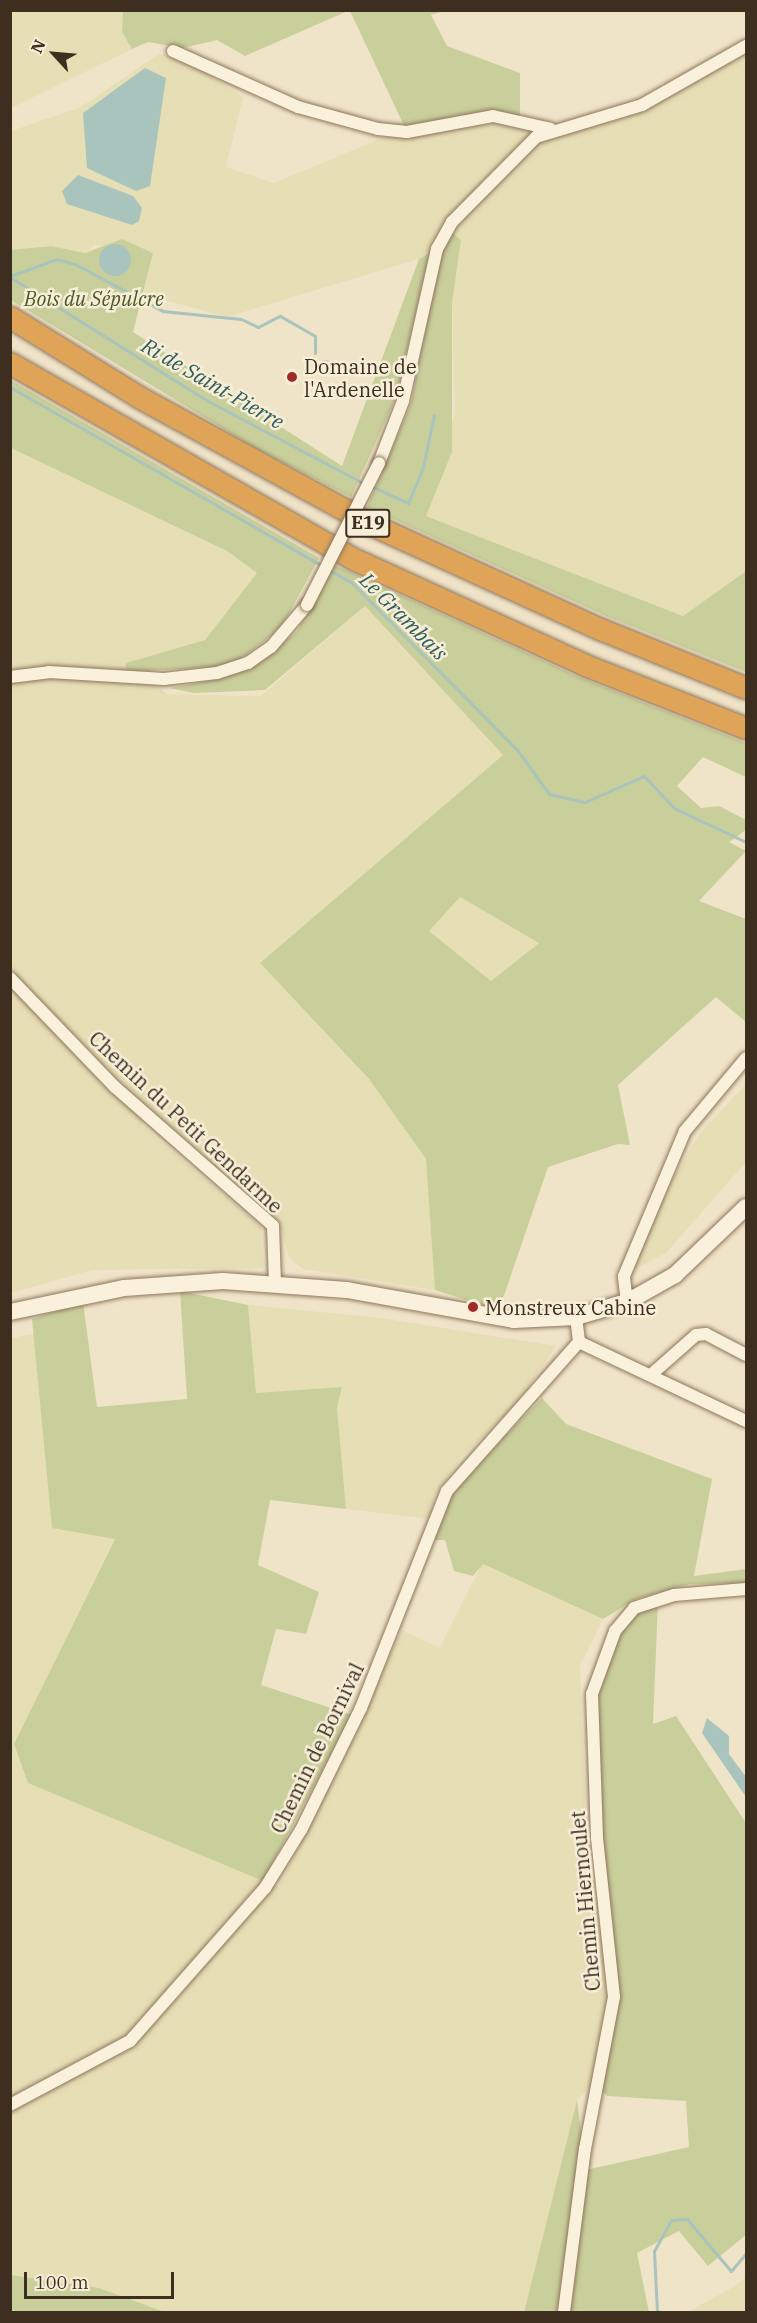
<!DOCTYPE html>
<meta charset="utf-8">
<style>
body{margin:0}
#map{position:relative;width:757px;height:2323px;overflow:hidden;background:#f0e4c8;font-family:"IBM Plex Serif",serif}
div>[style]{position:absolute}
.farmland>*{inset:0;background:#e6deb5}
.green>*{inset:0;background:#c9cf9b}
.water>*{inset:0;background:#a9c4bc}
.round{border-radius:50%}
.stream>*{height:3px;margin:-1.5px;padding:0 1.5px;transform-origin:1.5px;border-radius:1.5px;background:#a9c4bc}
.roads{filter:drop-shadow(0 0 2px #8d765c) drop-shadow(0 0 2px #8d765c)}
.minor>*{height:12px;margin:-6px;padding:0 6px;transform-origin:6px;border-radius:6px;background:#faf1dc}
.secondary>*{height:16px;margin:-8px;padding:0 8px;transform-origin:8px;border-radius:8px;background:#faf1dc}
.motorway>*{height:21px;margin:-10.5px;padding:0 10.5px;transform-origin:10.5px;border-radius:10.5px;background:#e0a458}
.bridges{filter:drop-shadow(0 0 2px #8d765c) drop-shadow(0 0 2px #8d765c)}
.minor-bridge>*{height:12px;margin:-6px;padding:0 6px;transform-origin:6px;border-radius:6px;background:#faf1dc}
.dots>*{width:16px;height:16px;translate:-50% -50%;box-sizing:border-box;border:3px solid #f7eed8;border-radius:50%}
span{translate:-50% -50%;white-space:nowrap;text-align:center;line-height:1.15;-webkit-text-stroke:5px #f7eed8;paint-order:stroke}
.shield-label span{padding:2px 4px;background:#f7eed8;border:2px solid;border-radius:4px;-webkit-text-stroke-width:0}
.shield-label{font-size:18px;color:#3d2e20;font-weight:700}
.park-label{font-size:20px;color:#4d5a26;font-style:italic}
.poi-label{font-size:20px;color:#3d2e20}
.left{translate:0 -50%;text-align:left}
.street-label{font-size:20px;color:#3d2e20}
.water-label{font-size:21px;color:#2f5d5a;font-style:italic}
.frame{position:absolute;inset:0;border:12px solid #3d2e20;pointer-events:none}
.north{position:absolute;left:24px;top:24px;width:60px;height:60px;-webkit-text-stroke:4px #f7eed8;paint-order:stroke;rotate:296deg;font-size:16px;font-weight:700;line-height:24px;text-align:center;color:#3d2e20}
.north::after{content:'';display:block;margin:auto;width:21px;height:27px;background:#3d2e20;clip-path:polygon(50% 0,100% 100%,50% 72%,0 100%)}
.scale{position:absolute;left:24px;top:2272px;width:150px;height:27px;box-sizing:border-box;border:3px solid #3d2e20;border-top:0;padding-left:8px;font-size:18px;line-height:21px;white-space:nowrap;color:#3d2e20;-webkit-text-stroke:4px #f7eed8;paint-order:stroke}
</style>
<div id="map">
<div class="farmland">
<i style="clip-path:polygon(11px 11px,123px 11px,122px 32px,132px 49px,11px 108px)"></i>
<i style="clip-path:polygon(746px 49px,746px 571px,683px 616px,426px 516px,455px 413px,452px 303px,461px 241px,451px 232px,534px 145px,562px 130px,641px 112px)"></i>
<i style="clip-path:polygon(159px 54px,183px 58px,243px 97px,226px 167px,274px 183px,387px 136px,493px 116px,536px 137px,497px 174px,437px 249px,419px 259px,227px 317px,143px 294px,153px 253px,95px 245px,85px 253px,51px 246px,11px 250px,11px 131px,81px 107px)"></i>
<i style="clip-path:polygon(11px 448px,227px 551px,257px 573px,205px 640px,127px 663px,167px 694px,261px 696px,365px 606px,503px 755px,260px 963px,369px 1079px,426px 1159px,435px 1290px,303px 1269px,289px 1258px,282px 1230px,270px 1215px,149px 1113px,141px 1125px,261px 1226px,263px 1268px,92px 1270px,11px 1293px)"></i>
<i style="clip-path:polygon(459px 896px,539px 943px,491px 981px,429px 931px)"></i>
<i style="clip-path:polygon(746px 1084px,746px 1162px,667px 1252px,634px 1270px,660px 1200px,701px 1132px)"></i>
<i style="clip-path:polygon(248px 1305px,381px 1318px,556px 1346px,515px 1406px,462px 1456px,435px 1495px,431px 1519px,346px 1509px,337px 1407px,342px 1387px,256px 1393px)"></i>
<i style="clip-path:polygon(34px 1334px,52px 1527px,115px 1538px,14px 1744px,28px 1783px,279px 1887px,402px 1630px,440px 1648px,482px 1564px,603px 1619px,580px 1665px,587px 1855px,605px 1929px,609px 1998px,596px 2082px,577px 2100px,524px 2312px,165px 2312px,99px 2288px,11px 2275px,10px 1338px)"></i>
<i style="clip-path:polygon(746px 2277px,746px 2312px,688px 2312px,735px 2286px)"></i>
</div>
<div class="green">
<i style="clip-path:polygon(123px 11px,348px 11px,245px 56px,217px 40px,183px 48px,148px 42px,132px 49px,122px 32px)"></i>
<i style="clip-path:polygon(350px 11px,444px 11px,431px 15px,447px 46px,520px 73px,520px 118px,407px 132px)"></i>
<i style="clip-path:polygon(451px 232px,461px 240px,452px 303px,452px 452px,426px 516px,683px 616px,746px 571px,746px 672px,606px 616px,367px 507px,411px 404px,440px 253px)"></i>
<i style="clip-path:polygon(122px 239px,153px 253px,133px 332px,342px 466px,419px 259px,430px 253px,395px 400px,351px 497px,257px 449px,11px 300px,10px 250px,51px 246px,85px 253px)"></i>
<i style="clip-path:polygon(10px 380px,319px 558px,281px 628px,242px 658px,218px 667px,126px 672px,126px 663px,205px 640px,257px 573px,227px 551px,11px 448px)"></i>
<i style="clip-path:polygon(evenodd,335px 565px,581px 678px,746px 743px,746px 777px,703px 757px,677px 786px,701px 808px,719px 806px,746px 820px,746px 830px,729px 842px,746px 851px,699px 901px,746px 919px,746px 1022px,716px 997px,618px 1085px,630px 1145px,618px 1144px,548px 1167px,499px 1310px,435px 1290px,426px 1159px,369px 1079px,260px 963px,503px 755px,365px 606px,265px 690px,194px 693px,170px 688px,219px 679px,275px 650px,297px 631px,335px 565px,460px 897px,539px 943px,491px 981px,429px 931px,460px 897px)"></i>
<i style="clip-path:polygon(180px 1291px,248px 1305px,256px 1393px,342px 1387px,337px 1407px,346px 1509px,270px 1500px,258px 1565px,319px 1592px,306px 1634px,276px 1629px,261px 1685px,352px 1715px,263px 1881px,28px 1783px,14px 1744px,115px 1539px,52px 1528px,32px 1319px,83px 1302px,97px 1407px,187px 1399px)"></i>
<i style="clip-path:polygon(542px 1398px,566px 1424px,712px 1479px,694px 1576px,746px 1569px,746px 1583px,690px 1584px,636px 1599px,603px 1619px,483px 1564px,473px 1576px,454px 1571px,445px 1540px,434px 1540px,453px 1490px)"></i>
<i style="clip-path:polygon(658px 1602px,653px 1724px,676px 1716px,746px 1823px,746px 2235px,708px 2266px,679px 2231px,637px 2253px,649px 2312px,524px 2312px,577px 2100px,586px 2170px,689px 2147px,686px 2101px,607px 2096px,601px 2090px,616px 2004px,615px 1951px,600px 1853px,593px 1707px,600px 1676px,627px 1618px)"></i>
<i style="clip-path:polygon(11px 2275px,99px 2288px,165px 2312px,11px 2312px)"></i>
</div>
<div class="water">
<i style="clip-path:polygon(145px 68px,166px 78px,150px 186px,136px 191px,87px 168px,83px 113px)"></i>
<i style="clip-path:polygon(78px 175px,133px 196px,142px 208px,139px 221px,132px 225px,67px 204px,62px 191px)"></i>
<i class="round" style="left:99px;top:244px;width:32px;height:32px"></i>
<i style="clip-path:polygon(707px 1718px,729px 1736px,729px 1754px,746px 1777px,746px 1797px,702px 1733px)"></i>
</div>
<div class="stream">
<i style="left:10px;top:276px;width:50px;rotate:-19.9deg"></i>
<i style="left:57px;top:259px;width:19px;rotate:16deg"></i>
<i style="left:75px;top:264px;width:100px;rotate:28.1deg"></i>
<i style="left:163px;top:311px;width:78px;rotate:5.9deg"></i>
<i style="left:241px;top:319px;width:19px;rotate:25deg"></i>
<i style="left:258px;top:327px;width:25px;rotate:-27deg"></i>
<i style="left:280px;top:316px;width:40px;rotate:29.7deg"></i>
<i style="left:315px;top:336px;width:17px;rotate:90deg"></i>
<i style="left:10px;top:277px;width:234px;rotate:32.1deg"></i>
<i style="left:208px;top:401px;width:178px;rotate:27.9deg"></i>
<i style="left:323px;top:361px;width:28px;rotate:8deg"></i>
<i style="left:10px;top:387px;width:362px;rotate:29.8deg"></i>
<i style="left:371px;top:486px;width:41px;rotate:24.7deg"></i>
<i style="left:408px;top:503px;width:39px;rotate:-67deg"></i>
<i style="left:423px;top:467px;width:53px;rotate:-78.1deg"></i>
<i style="left:329px;top:570px;width:25px;rotate:29deg"></i>
<i style="left:351px;top:582px;width:238px;rotate:45.3deg"></i>
<i style="left:518px;top:751px;width:53px;rotate:54.2deg"></i>
<i style="left:549px;top:794px;width:37px;rotate:13deg"></i>
<i style="left:585px;top:802px;width:64px;rotate:-23.8deg"></i>
<i style="left:644px;top:776px;width:44px;rotate:46.8deg"></i>
<i style="left:674px;top:808px;width:80px;rotate:25.3deg"></i>
<i style="left:657px;top:2312px;width:61px;rotate:-92.8deg"></i>
<i style="left:654px;top:2251px;width:35px;rotate:-61deg"></i>
<i style="left:671px;top:2220px;width:16px;rotate:-4deg"></i>
<i style="left:687px;top:2219px;width:68px;rotate:49.8deg"></i>
<i style="left:731px;top:2271px;width:23px;rotate:-50deg"></i>
</div>
<div class="roads">
<div class="minor">
<i style="left:173px;top:51px;width:137px;rotate:24.1deg"></i>
<i style="left:298px;top:107px;width:83px;rotate:15.4deg"></i>
<i style="left:378px;top:129px;width:29px;rotate:6deg"></i>
<i style="left:407px;top:132px;width:87px;rotate:-10.5deg"></i>
<i style="left:493px;top:116px;width:59px;rotate:12.6deg"></i>
<i style="left:379px;top:463px;width:66px;rotate:-68.8deg"></i>
<i style="left:403px;top:401px;width:156px;rotate:-77.4deg"></i>
<i style="left:437px;top:249px;width:31px;rotate:-61deg"></i>
<i style="left:452px;top:222px;width:120px;rotate:-45.3deg"></i>
<i style="left:536px;top:137px;width:111px;rotate:-16.8deg"></i>
<i style="left:642px;top:105px;width:120px;rotate:-29.6deg"></i>
<i style="left:10px;top:677px;width:39px;rotate:-7deg"></i>
<i style="left:49px;top:672px;width:115px;rotate:3.5deg"></i>
<i style="left:164px;top:679px;width:53px;rotate:-6.5deg"></i>
<i style="left:217px;top:673px;width:33px;rotate:-18deg"></i>
<i style="left:248px;top:663px;width:28px;rotate:-35deg"></i>
<i style="left:271px;top:647px;width:55px;rotate:-49.4deg"></i>
<i style="left:10px;top:978px;width:151px;rotate:46.1deg"></i>
<i style="left:115px;top:1087px;width:210px;rotate:41.3deg"></i>
<i style="left:273px;top:1226px;width:57px;rotate:88deg"></i>
<i style="left:627px;top:1302px;width:26px;rotate:-97deg"></i>
<i style="left:624px;top:1276px;width:157px;rotate:-67.2deg"></i>
<i style="left:685px;top:1131px;width:95px;rotate:-50.1deg"></i>
<i style="left:576px;top:1317px;width:25px;rotate:83deg"></i>
<i style="left:579px;top:1342px;width:185px;rotate:25.3deg"></i>
<i style="left:653px;top:1373px;width:57px;rotate:-41.5deg"></i>
<i style="left:696px;top:1335px;width:10px;rotate:-6deg"></i>
<i style="left:706px;top:1334px;width:45px;rotate:27.7deg"></i>
<i style="left:10px;top:2105px;width:136px;rotate:-28.1deg"></i>
<i style="left:130px;top:2041px;width:204px;rotate:-48.6deg"></i>
<i style="left:265px;top:1888px;width:68px;rotate:-58.2deg"></i>
<i style="left:301px;top:1830px;width:136px;rotate:-63.8deg"></i>
<i style="left:361px;top:1708px;width:233px;rotate:-68.4deg"></i>
<i style="left:447px;top:1491px;width:199px;rotate:-48.5deg"></i>
<i style="left:564px;top:2312px;width:164px;rotate:-82.7deg"></i>
<i style="left:585px;top:2149px;width:155px;rotate:-79.2deg"></i>
<i style="left:614px;top:1997px;width:161px;rotate:-96.1deg"></i>
<i style="left:597px;top:1837px;width:143px;rotate:-92deg"></i>
<i style="left:592px;top:1694px;width:67px;rotate:-69.9deg"></i>
<i style="left:615px;top:1631px;width:30px;rotate:-50deg"></i>
<i style="left:634px;top:1608px;width:42px;rotate:-18deg"></i>
<i style="left:674px;top:1595px;width:72px;rotate:-4.8deg"></i>
</div>
<div class="secondary">
<i style="left:10px;top:1312px;width:116px;rotate:-11.9deg"></i>
<i style="left:124px;top:1288px;width:99px;rotate:-4deg"></i>
<i style="left:223px;top:1281px;width:124px;rotate:4.2deg"></i>
<i style="left:347px;top:1290px;width:170px;rotate:10.2deg"></i>
<i style="left:514px;top:1320px;width:62px;rotate:-2.8deg"></i>
<i style="left:576px;top:1317px;width:53px;rotate:-16.4deg"></i>
<i style="left:627px;top:1302px;width:55px;rotate:-29.4deg"></i>
<i style="left:675px;top:1275px;width:98px;rotate:-43.8deg"></i>
</div>
<div class="motorway">
<i style="left:10px;top:317px;width:152px;rotate:31.8deg"></i>
<i style="left:139px;top:397px;width:269px;rotate:28.7deg"></i>
<i style="left:375px;top:526px;width:247px;rotate:24.6deg"></i>
<i style="left:600px;top:629px;width:157px;rotate:22deg"></i>
<i style="left:10px;top:363px;width:398px;rotate:29.7deg"></i>
<i style="left:356px;top:560px;width:252px;rotate:24.6deg"></i>
<i style="left:585px;top:665px;width:173px;rotate:21.4deg"></i>
</div>
</div>
<div class="bridges">
<div class="minor-bridge">
<i style="left:307px;top:605px;width:159px;rotate:-63.1deg"></i>
</div>
</div>
<div class="dots">
<i style="left:292px;top:377px;background:#9e2a2b"></i>
<i style="left:473px;top:1307px;background:#9e2a2b"></i>
</div>
<div class="shield-label">
<span style="left:368px;top:523px">E19</span>
</div>
<div class="park-label">
<span style="left:94px;top:298px">Bois du Sépulcre</span>
</div>
<div class="poi-label">
<span class="left" style="left:304px;top:378px">Domaine de<br>l'Ardenelle</span>
<span class="left" style="left:485px;top:1307px">Monstreux Cabine</span>
</div>
<div class="street-label">
<span style="left:186px;top:1122px;rotate:43deg">Chemin du Petit Gendarme</span>
<span style="left:317px;top:1748px;rotate:-64deg">Chemin de Bornival</span>
<span style="left:585px;top:1901px;rotate:-95deg">Chemin Hiernoulet</span>
</div>
<div class="water-label">
<span style="left:213px;top:383px;rotate:30deg">Ri de Saint-Pierre</span>
<span style="left:404px;top:616px;rotate:45deg">Le Grambais</span>
</div>
<div class="frame"></div>
<div class="north">N</div>
<div class="scale">100 m</div>
</div>
